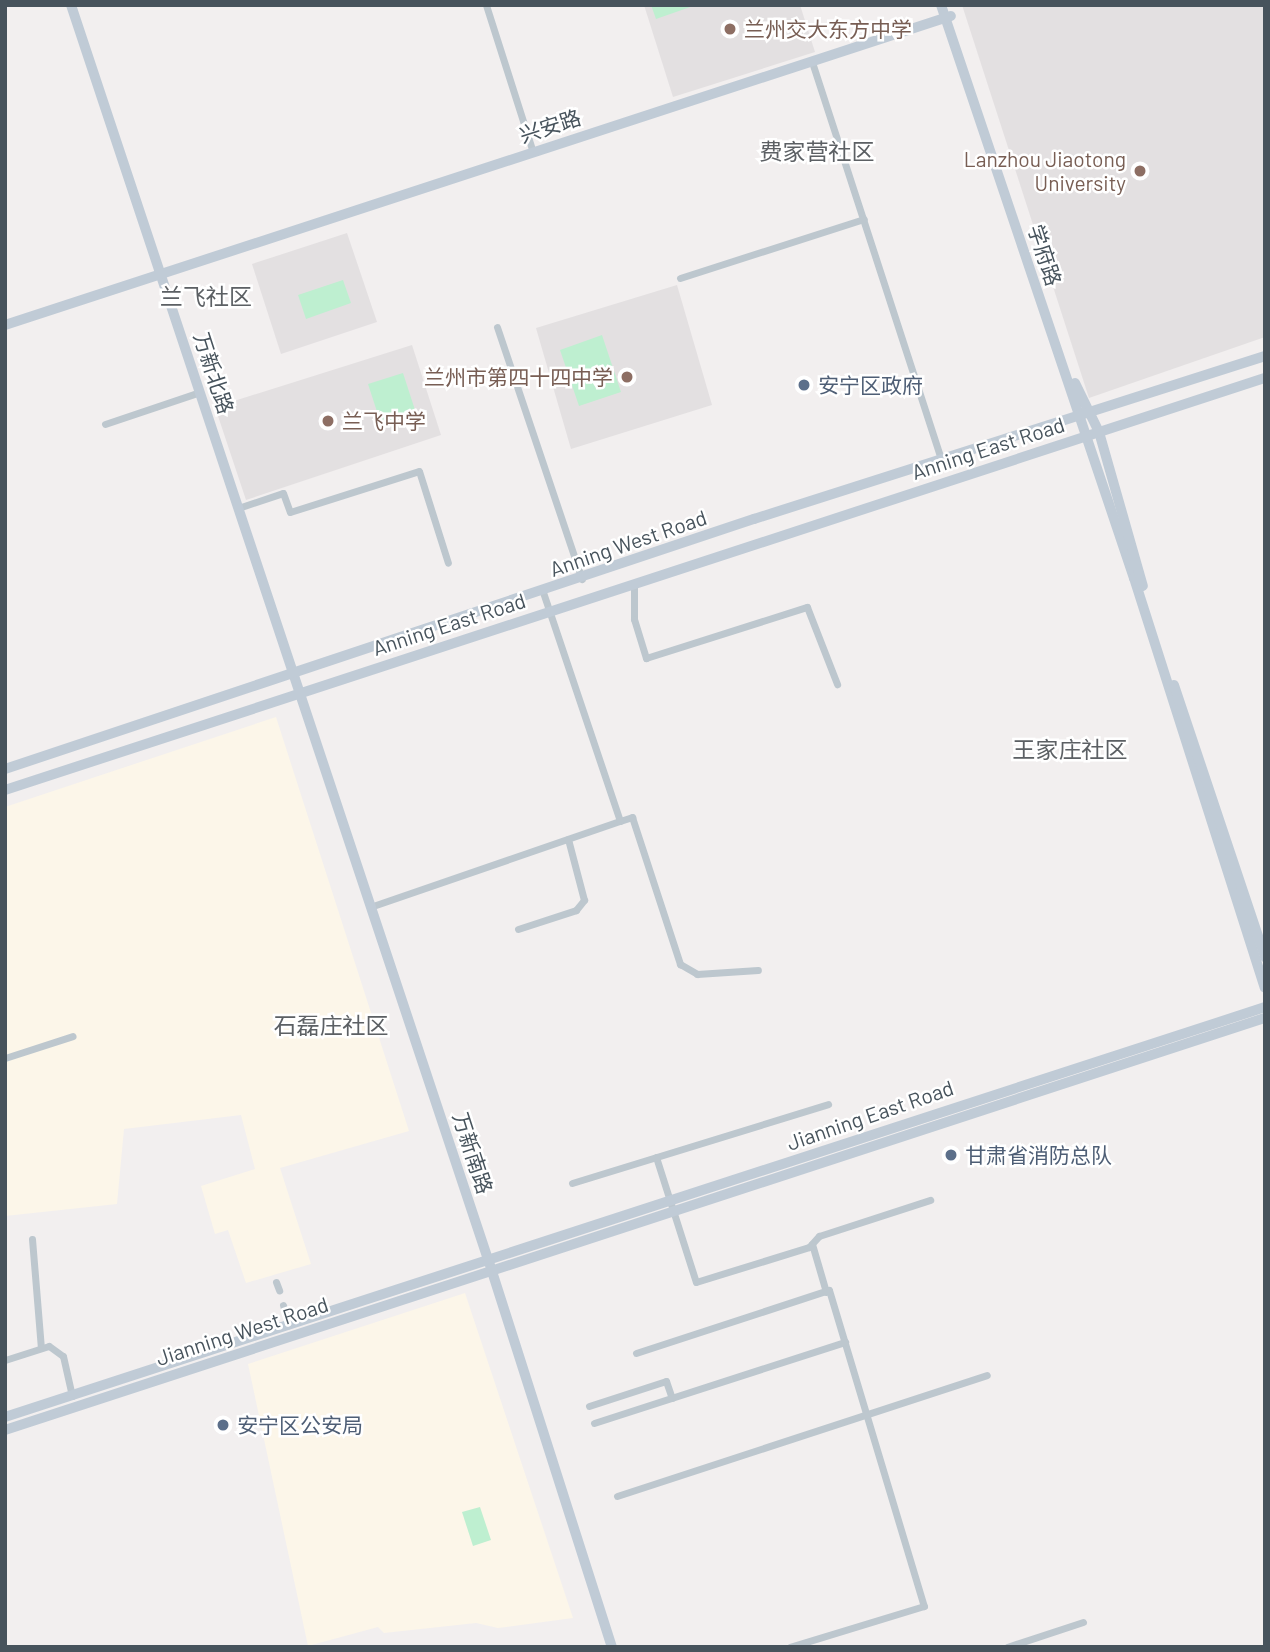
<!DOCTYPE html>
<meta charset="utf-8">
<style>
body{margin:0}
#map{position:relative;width:1270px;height:1652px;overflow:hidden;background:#f2efef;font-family:Barlow,"Noto Sans SC",sans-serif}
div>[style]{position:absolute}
.commercial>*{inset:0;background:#fcf6e9}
.education>*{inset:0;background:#e3e0e1}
.green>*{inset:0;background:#beefd0}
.street>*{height:7px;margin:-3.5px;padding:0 3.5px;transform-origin:3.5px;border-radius:3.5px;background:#bdc7ce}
.secondary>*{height:10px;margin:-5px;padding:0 5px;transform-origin:5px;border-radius:5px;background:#c0cbd6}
.dots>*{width:19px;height:19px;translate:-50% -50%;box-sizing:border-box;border:4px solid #fff;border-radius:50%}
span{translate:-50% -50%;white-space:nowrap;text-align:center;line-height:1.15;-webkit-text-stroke:5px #fff;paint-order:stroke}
.education-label{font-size:21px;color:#785e54}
.left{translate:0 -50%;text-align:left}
.right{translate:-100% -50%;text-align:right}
.street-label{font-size:21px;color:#47535c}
.service-label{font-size:21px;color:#4e5e75}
.neighbourhood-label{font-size:23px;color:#5c6064}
.frame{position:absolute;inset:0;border:7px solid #47535c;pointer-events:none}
</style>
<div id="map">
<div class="commercial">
<i style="clip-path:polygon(276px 717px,409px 1131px,280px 1168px,311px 1264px,246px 1283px,228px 1230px,215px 1234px,201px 1186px,255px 1169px,241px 1115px,124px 1129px,117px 1204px,5px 1216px,5px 807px)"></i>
<i style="clip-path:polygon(465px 1293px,573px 1618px,498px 1628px,476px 1623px,384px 1633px,378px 1627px,308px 1646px,248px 1364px)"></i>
</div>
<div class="education">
<i style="clip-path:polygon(644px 5px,800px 5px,815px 52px,673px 97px)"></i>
<i style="clip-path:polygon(962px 5px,1265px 5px,1265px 337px,1089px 398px)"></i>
<i style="clip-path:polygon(347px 233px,377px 322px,281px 354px,252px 264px)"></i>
<i style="clip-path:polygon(677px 285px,712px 405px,571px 449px,536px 328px)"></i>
<i style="clip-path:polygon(412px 345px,441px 435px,246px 500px,215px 407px)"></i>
</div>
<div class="green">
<i style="clip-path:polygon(651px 5px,696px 5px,656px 19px)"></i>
<i style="clip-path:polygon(343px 280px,351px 303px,306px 319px,298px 295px)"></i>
<i style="clip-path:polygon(602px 335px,621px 392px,579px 406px,560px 350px)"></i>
<i style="clip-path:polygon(403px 373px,416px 413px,381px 424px,368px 384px)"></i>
<i style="clip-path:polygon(480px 1507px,491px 1540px,473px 1546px,462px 1512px)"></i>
</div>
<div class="street">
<i style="left:486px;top:5px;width:154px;rotate:72.3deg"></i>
<i style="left:812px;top:62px;width:417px;rotate:72deg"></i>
<i style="left:680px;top:278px;width:193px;rotate:-17.8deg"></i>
<i style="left:497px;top:327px;width:266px;rotate:71.4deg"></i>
<i style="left:105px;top:424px;width:100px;rotate:-18.6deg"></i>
<i style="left:238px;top:508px;width:47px;rotate:-18.4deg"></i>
<i style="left:283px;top:493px;width:20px;rotate:70deg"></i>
<i style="left:290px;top:512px;width:135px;rotate:-17.6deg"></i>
<i style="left:419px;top:471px;width:96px;rotate:72.5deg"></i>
<i style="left:634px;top:584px;width:35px;rotate:90deg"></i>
<i style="left:634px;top:619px;width:41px;rotate:72.9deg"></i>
<i style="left:646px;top:658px;width:169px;rotate:-17.6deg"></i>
<i style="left:807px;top:607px;width:83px;rotate:68.7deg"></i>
<i style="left:620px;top:821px;width:13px;rotate:-18deg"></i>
<i style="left:632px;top:817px;width:155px;rotate:71.9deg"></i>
<i style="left:680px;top:964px;width:20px;rotate:30deg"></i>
<i style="left:697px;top:974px;width:61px;rotate:-3.8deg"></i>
<i style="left:370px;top:907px;width:264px;rotate:-19deg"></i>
<i style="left:620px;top:821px;width:242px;rotate:-108.6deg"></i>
<i style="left:518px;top:929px;width:61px;rotate:-18.1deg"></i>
<i style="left:576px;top:910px;width:13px;rotate:-51deg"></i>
<i style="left:584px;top:900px;width:63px;rotate:-104.7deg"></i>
<i style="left:5px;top:1058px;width:71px;rotate:-17.9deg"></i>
<i style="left:656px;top:1157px;width:131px;rotate:72.3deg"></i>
<i style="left:696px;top:1282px;width:118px;rotate:-17.2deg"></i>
<i style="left:809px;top:1247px;width:15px;rotate:-48deg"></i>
<i style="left:819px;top:1236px;width:117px;rotate:-18deg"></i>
<i style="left:572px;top:1183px;width:268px;rotate:-17.1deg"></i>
<i style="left:32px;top:1239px;width:109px;rotate:85.3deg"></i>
<i style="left:812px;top:1244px;width:50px;rotate:73.7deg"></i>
<i style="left:276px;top:1282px;width:9px;rotate:69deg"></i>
<i style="left:283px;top:1305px;width:21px;rotate:73deg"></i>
<i style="left:636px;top:1353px;width:203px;rotate:-18.1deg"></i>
<i style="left:829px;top:1290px;width:330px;rotate:73.3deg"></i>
<i style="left:924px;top:1606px;width:140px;rotate:163deg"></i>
<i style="left:5px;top:1360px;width:46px;rotate:-17.7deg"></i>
<i style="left:49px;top:1346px;width:17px;rotate:36deg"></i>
<i style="left:63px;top:1356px;width:41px;rotate:77.3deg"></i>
<i style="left:589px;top:1406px;width:81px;rotate:-18deg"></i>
<i style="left:666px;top:1381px;width:18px;rotate:71deg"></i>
<i style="left:594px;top:1423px;width:264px;rotate:-17.9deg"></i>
<i style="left:617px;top:1496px;width:389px;rotate:-18.1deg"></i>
<i style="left:1007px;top:1647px;width:80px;rotate:-18.2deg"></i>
</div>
<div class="secondary">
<i style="left:71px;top:5px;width:1325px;rotate:71.61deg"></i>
<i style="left:489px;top:1262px;width:404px;rotate:72.3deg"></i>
<i style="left:941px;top:5px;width:605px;rotate:71.39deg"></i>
<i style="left:1134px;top:578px;width:430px;rotate:72.3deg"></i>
<i style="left:5px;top:325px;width:995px;rotate:-18.09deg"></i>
<i style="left:1075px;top:383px;width:55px;rotate:63.9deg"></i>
<i style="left:1099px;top:432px;width:160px;rotate:74.1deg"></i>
<i style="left:1174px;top:685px;width:287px;rotate:71.5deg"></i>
<i style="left:5px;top:769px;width:790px;rotate:-18.46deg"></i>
<i style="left:754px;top:519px;width:536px;rotate:-17.69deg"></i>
<i style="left:5px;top:790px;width:1326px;rotate:-18.11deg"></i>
<i style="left:5px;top:1417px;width:1325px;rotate:-18.02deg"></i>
<i style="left:5px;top:1430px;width:1326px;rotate:-18.11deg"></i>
</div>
<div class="dots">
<i style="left:730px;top:29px;background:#8d6e63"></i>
<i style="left:1140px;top:171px;background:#8d6e63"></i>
<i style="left:627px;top:377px;background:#8d6e63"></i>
<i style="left:804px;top:385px;background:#5c6f8a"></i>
<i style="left:328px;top:421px;background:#8d6e63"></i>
<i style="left:951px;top:1155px;background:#5c6f8a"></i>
<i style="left:223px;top:1425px;background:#5c6f8a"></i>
</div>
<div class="education-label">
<span class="left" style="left:744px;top:29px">兰州交大东方中学</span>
<span class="right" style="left:1126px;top:171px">Lanzhou Jiaotong<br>University</span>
<span class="right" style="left:613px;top:377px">兰州市第四十四中学</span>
<span class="left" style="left:342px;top:421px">兰飞中学</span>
</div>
<div class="street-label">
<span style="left:550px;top:126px;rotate:-18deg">兴安路</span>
<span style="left:1045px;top:255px;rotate:72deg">学府路</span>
<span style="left:214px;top:373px;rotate:72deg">万新北路</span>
<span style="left:988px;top:448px;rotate:-18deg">Anning East Road</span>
<span style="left:628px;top:543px;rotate:-19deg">Anning West Road</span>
<span style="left:449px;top:624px;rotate:-18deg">Anning East Road</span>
<span style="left:870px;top:1115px;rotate:-19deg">Jianning East Road</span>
<span style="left:473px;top:1153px;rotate:72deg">万新南路</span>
<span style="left:242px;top:1331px;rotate:-18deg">Jianning West Road</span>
</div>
<div class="service-label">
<span class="left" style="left:818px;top:385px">安宁区政府</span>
<span class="left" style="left:965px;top:1155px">甘肃省消防总队</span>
<span class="left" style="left:237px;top:1425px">安宁区公安局</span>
</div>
<div class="neighbourhood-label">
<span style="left:817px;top:151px">费家营社区</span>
<span style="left:206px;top:296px">兰飞社区</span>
<span style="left:1070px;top:749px">王家庄社区</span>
<span style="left:331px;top:1025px">石磊庄社区</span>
</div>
<div class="frame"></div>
</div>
